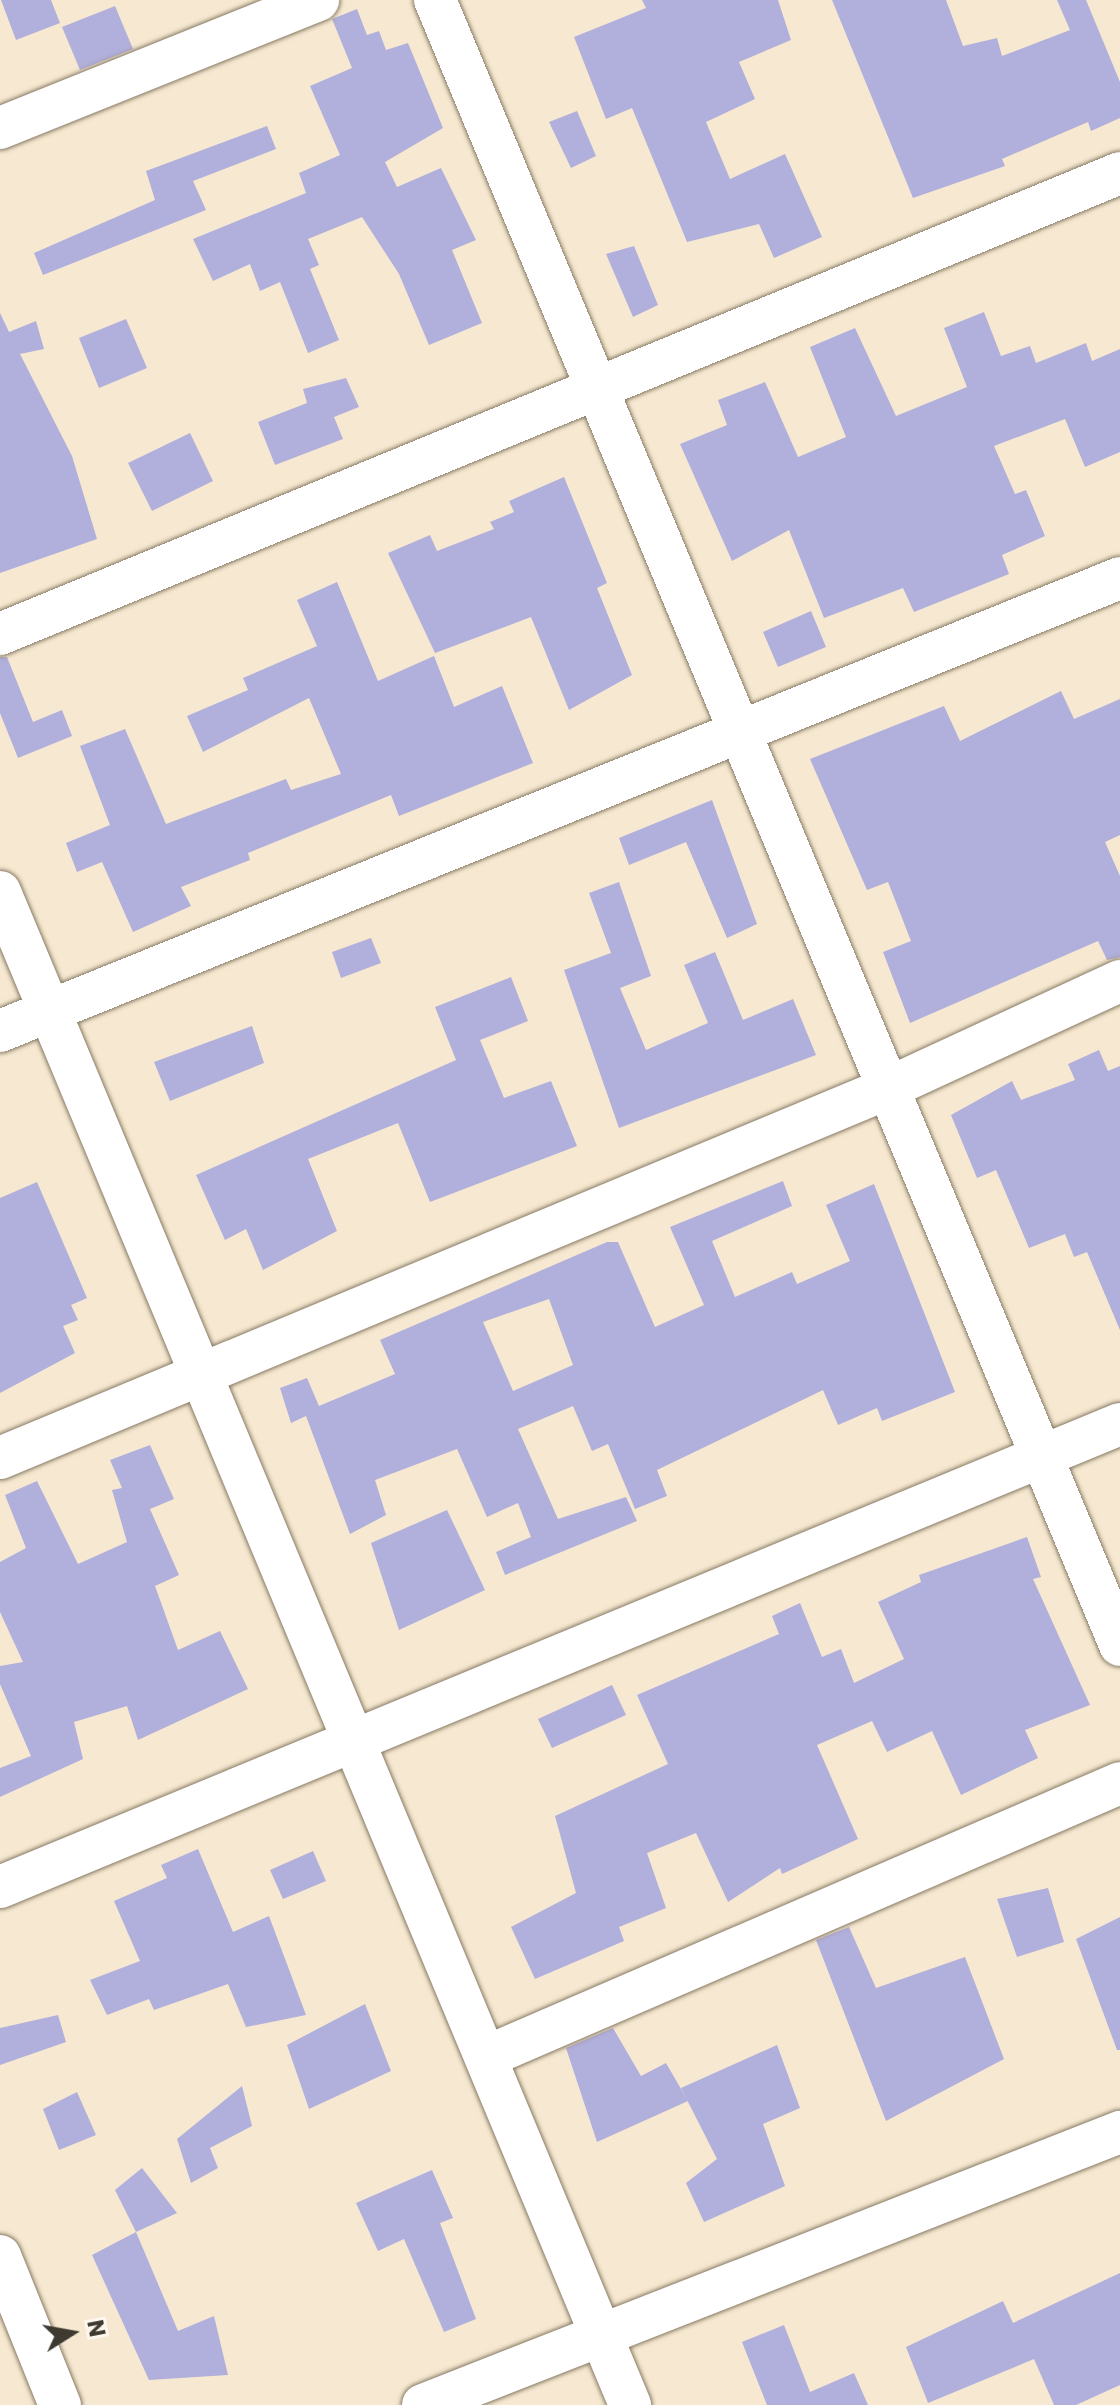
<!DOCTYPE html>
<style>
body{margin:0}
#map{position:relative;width:1120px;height:2405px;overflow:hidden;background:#f7e9d1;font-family:Poppins,sans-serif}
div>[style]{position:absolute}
.building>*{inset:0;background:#b1afdb}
.roads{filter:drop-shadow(0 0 2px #877a65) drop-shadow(0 0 2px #877a65)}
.minor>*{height:42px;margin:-21px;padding:0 21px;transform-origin:21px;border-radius:21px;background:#fff}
span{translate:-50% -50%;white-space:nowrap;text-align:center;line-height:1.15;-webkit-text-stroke:6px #fdf7ee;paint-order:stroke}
.north{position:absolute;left:32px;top:2293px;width:80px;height:80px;-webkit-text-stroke:6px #fdf7ee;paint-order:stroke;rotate:79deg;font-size:22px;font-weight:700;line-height:32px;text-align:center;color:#3f3a31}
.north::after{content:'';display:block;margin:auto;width:28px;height:36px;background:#3f3a31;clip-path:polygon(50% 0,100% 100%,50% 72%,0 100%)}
</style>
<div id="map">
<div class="building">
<i style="clip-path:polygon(1px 0,51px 0,60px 23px,16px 40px)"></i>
<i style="clip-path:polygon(642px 0,778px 0,791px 40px,739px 62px,755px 99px,706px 122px,730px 179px,785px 154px,822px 237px,774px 258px,759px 224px,687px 242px,632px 108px,606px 119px,574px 37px,646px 8px)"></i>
<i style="clip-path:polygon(832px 0,946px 0,963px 46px,997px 38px,1002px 56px,1070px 30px,1057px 0,1086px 0,1120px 82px,1120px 118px,1091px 131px,1088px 122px,1002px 159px,1005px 166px,913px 198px)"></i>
<i style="clip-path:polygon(115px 6px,133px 49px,80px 70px,62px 27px)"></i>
<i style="clip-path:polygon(357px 9px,367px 35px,379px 31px,386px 50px,408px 43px,443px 128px,385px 162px,397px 187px,441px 168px,476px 240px,452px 250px,482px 323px,429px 345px,399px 274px,362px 217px,308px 239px,319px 265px,310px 269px,339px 340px,308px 353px,280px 282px,260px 291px,250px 264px,213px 281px,193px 239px,306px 193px,299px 173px,340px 155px,310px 86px,352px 68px,332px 19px)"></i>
<i style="clip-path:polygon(577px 111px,596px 156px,571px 168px,549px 122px)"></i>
<i style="clip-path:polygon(267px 126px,276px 149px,193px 181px,206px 210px,43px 275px,34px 253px,155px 200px,146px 171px)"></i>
<i style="clip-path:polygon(634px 246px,658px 305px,633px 317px,606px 254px)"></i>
<i style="clip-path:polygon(984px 312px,1001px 356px,1030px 346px,1036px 363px,1086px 343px,1092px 361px,1120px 349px,1120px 452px,1085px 467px,1065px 419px,994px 446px,1015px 494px,1026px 490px,1045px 536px,1002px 555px,1009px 574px,914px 612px,903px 588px,824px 618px,789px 530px,732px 561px,680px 444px,727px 425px,718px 400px,765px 382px,798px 457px,846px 437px,810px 347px,855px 328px,896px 416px,967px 387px,944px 328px)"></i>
<i style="clip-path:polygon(0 313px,9px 332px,36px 321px,44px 349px,20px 354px,72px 456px,97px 539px,0 573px)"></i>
<i style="clip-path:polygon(126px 319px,147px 368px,99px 388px,79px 338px)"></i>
<i style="clip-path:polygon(346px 378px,359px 407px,334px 417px,343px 439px,275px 465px,258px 422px,307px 403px,303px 389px)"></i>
<i style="clip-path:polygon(190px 433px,213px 481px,152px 511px,128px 463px)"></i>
<i style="clip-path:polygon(564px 477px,607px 583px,597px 588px,632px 675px,569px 710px,531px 617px,435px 653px,388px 553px,430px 535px,437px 551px,494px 529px,490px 522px,514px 512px,509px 501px)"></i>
<i style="clip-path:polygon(337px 582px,378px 681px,434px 656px,454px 707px,502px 686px,533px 763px,399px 816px,391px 795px,248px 853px,250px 860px,181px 887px,191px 906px,133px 932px,102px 862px,77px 872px,66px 843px,110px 825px,80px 746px,125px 729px,166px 824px,286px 779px,291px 790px,341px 774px,309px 698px,203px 752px,187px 716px,248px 690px,243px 678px,317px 646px,297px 600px)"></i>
<i style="clip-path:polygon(811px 611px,826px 647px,778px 667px,763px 632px)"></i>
<i style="clip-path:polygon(0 657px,7px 657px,33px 722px,62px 710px,72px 736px,18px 758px,0 713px)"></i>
<i style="clip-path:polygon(1061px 691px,1074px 719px,1120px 699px,1120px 835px,1105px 842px,1120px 876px,1120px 957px,1107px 960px,1098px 941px,910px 1023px,883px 952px,911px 941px,888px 882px,867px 890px,810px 759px,944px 706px,960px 741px)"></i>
<i style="clip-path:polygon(712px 800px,757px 924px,727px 938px,686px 842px,629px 865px,619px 838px)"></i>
<i style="clip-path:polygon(619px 882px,651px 976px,620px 988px,646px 1050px,708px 1023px,684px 965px,715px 952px,743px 1020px,793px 999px,816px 1055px,619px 1128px,564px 970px,611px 953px,589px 893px)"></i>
<i style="clip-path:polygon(371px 938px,381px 963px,341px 978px,332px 952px)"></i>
<i style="clip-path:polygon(511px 977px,528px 1021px,480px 1040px,504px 1098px,551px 1081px,577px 1146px,430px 1202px,398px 1123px,308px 1159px,337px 1231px,263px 1270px,246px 1229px,225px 1240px,196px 1175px,456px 1060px,435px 1007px)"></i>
<i style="clip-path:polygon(252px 1026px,264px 1063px,170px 1101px,154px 1062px)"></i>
<i style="clip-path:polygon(1099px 1050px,1108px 1071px,1120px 1066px,1120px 1330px,1087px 1252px,1074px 1257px,1065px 1234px,1029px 1248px,996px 1170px,977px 1178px,951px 1115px,1012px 1081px,1021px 1100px,1075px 1080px,1068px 1064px)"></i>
<i style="clip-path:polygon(evenodd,783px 1181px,792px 1206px,712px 1241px,735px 1297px,792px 1272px,797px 1284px,850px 1261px,826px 1205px,874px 1184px,955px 1392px,882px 1421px,877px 1408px,838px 1425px,823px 1390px,657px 1470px,667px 1496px,635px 1509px,608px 1444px,592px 1451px,573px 1406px,518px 1429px,558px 1519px,626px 1497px,637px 1521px,505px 1575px,496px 1552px,531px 1537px,518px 1503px,487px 1517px,457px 1449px,375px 1480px,386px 1515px,350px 1534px,306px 1416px,291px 1423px,280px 1388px,307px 1378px,319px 1406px,395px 1374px,380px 1340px,607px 1242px,618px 1242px,655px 1327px,704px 1305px,670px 1227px,783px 1181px,549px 1299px,573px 1365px,513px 1391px,483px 1322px,549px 1299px)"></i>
<i style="clip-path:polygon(37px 1182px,87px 1298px,71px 1305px,78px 1320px,63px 1326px,75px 1353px,0 1393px,0 1198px)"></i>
<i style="clip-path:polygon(150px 1445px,174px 1499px,150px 1509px,179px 1575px,155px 1586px,178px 1650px,220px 1631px,248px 1689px,138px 1740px,127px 1706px,74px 1722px,83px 1759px,0 1797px,0 1768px,31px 1756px,0 1684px,0 1666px,23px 1662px,0 1612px,0 1562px,26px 1548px,5px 1495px,37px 1481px,78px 1564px,127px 1542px,112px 1490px,122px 1488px,110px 1460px)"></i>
<i style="clip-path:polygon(447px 1510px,485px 1590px,399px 1630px,371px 1543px)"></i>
<i style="clip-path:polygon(1027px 1537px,1041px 1577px,1033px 1579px,1090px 1705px,1025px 1730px,1038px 1758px,961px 1795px,932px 1731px,887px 1752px,872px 1721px,817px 1745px,858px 1839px,782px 1874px,780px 1868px,728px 1902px,696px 1833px,647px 1853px,666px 1908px,619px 1927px,624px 1941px,535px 1979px,511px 1927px,576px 1893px,555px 1816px,668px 1764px,637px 1695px,779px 1634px,772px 1616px,800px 1603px,822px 1657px,841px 1649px,854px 1683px,904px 1659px,878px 1602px,921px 1582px,919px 1575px)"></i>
<i style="clip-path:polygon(612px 1685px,626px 1715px,552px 1748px,538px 1719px)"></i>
<i style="clip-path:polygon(198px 1849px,233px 1932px,269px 1916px,306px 2015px,246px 2027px,228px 1984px,154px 2010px,149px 1999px,107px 2015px,90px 1980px,140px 1961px,114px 1901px,167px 1878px,161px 1865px)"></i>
<i style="clip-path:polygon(313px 1851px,326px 1881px,283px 1899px,270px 1870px)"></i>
<i style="clip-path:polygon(1048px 1888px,1064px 1942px,1017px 1957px,997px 1899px)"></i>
<i style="clip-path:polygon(1120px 1917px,1120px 2050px,1117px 2050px,1076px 1939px)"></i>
<i style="clip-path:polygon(849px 1927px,876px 1988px,965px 1957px,1004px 2059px,886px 2121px,816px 1940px)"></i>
<i style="clip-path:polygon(365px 2004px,391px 2071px,309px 2109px,287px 2045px)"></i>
<i style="clip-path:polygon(58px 2015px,66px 2042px,0 2065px,0 2028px)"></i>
<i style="clip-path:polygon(613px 2028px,641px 2076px,666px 2063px,688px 2101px,597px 2142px,566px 2048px)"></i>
<i style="clip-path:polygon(777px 2045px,800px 2108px,763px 2124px,785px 2186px,704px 2222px,686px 2183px,717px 2159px,681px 2088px)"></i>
<i style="clip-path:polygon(242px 2086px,252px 2126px,210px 2148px,218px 2168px,191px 2183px,177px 2139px)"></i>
<i style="clip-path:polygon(77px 2092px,96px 2135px,59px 2150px,43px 2109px)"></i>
<i style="clip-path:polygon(142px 2168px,177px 2213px,136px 2232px,115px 2190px)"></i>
<i style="clip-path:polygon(432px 2170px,453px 2218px,440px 2223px,476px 2319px,444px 2332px,404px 2239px,378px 2251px,356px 2203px)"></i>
<i style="clip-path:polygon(136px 2232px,178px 2331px,214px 2316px,228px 2375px,149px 2380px,92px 2255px)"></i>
<i style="clip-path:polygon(1120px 2273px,1120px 2385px,1076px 2405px,1054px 2405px,1034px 2359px,928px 2403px,906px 2347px,1003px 2301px,1013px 2323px)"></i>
<i style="clip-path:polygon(784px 2325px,810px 2392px,854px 2373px,868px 2405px,767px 2405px,742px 2342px)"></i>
</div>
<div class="roads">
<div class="minor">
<i style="left:435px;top:0;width:1782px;rotate:67.39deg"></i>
<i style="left:0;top:128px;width:343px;rotate:-21.9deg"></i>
<i style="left:0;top:634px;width:1211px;rotate:-22.37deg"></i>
<i style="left:0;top:892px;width:1639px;rotate:67.39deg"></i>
<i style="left:0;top:1031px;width:1208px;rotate:-22.02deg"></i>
<i style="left:0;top:1458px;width:960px;rotate:-22.61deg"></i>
<i style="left:886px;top:1089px;width:258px;rotate:-24.8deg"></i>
<i style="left:0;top:1887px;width:1212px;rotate:-22.46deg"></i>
<i style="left:488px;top:2056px;width:688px;rotate:-23.36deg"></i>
<i style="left:0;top:2256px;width:161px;rotate:68.1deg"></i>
<i style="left:423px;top:2405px;width:749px;rotate:-21.39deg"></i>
</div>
</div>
<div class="north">N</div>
</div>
